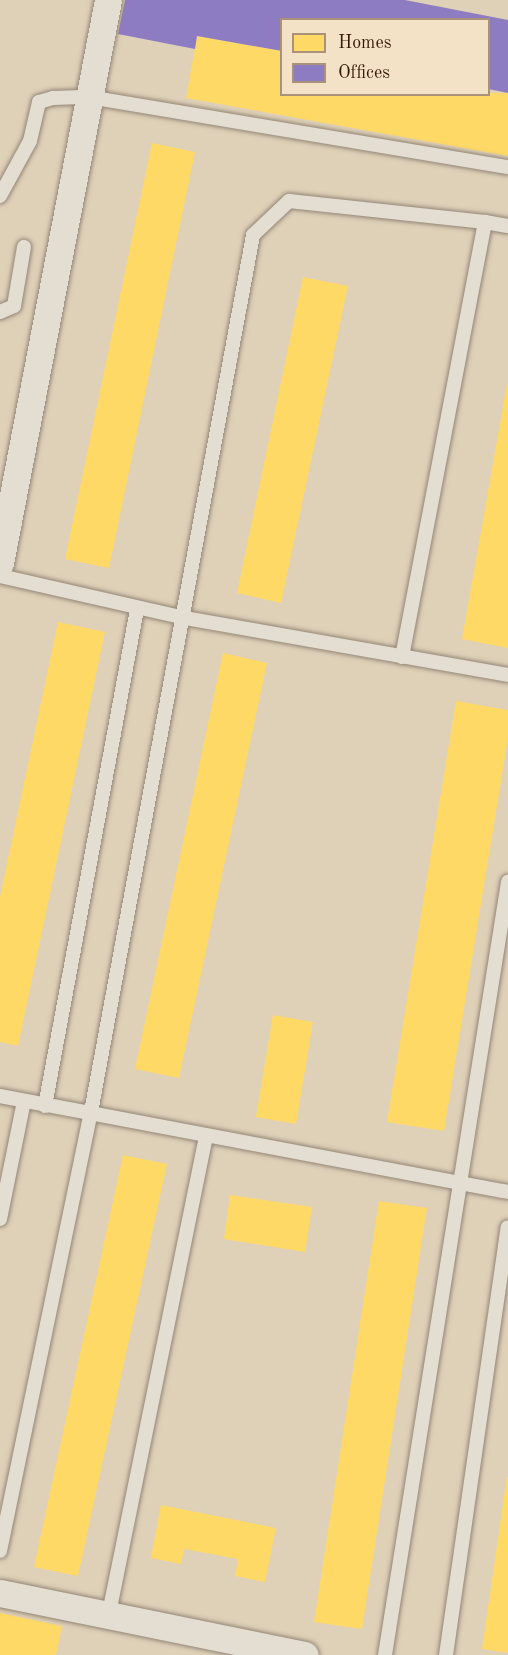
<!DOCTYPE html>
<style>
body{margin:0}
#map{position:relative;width:508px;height:1655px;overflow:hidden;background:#dfd0b8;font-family:"Old Standard TT",serif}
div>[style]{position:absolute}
.homes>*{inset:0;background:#ffd966}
.offices>*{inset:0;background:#8e7cc3}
.roads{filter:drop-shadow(0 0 2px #938676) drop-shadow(0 0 2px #938676)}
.service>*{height:14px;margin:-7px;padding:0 7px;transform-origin:7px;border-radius:7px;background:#e4ddd2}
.minor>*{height:27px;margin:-13.5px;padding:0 13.5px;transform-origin:13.5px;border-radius:13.5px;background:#e4ddd2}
span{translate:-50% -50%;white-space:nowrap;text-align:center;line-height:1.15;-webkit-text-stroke:6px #f4e2c7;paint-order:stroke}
.legend{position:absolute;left:280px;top:18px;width:210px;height:78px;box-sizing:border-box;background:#f4e2c7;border:2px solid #a99279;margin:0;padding:8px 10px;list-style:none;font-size:18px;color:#391a05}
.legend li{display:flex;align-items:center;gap:12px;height:30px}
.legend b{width:30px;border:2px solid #a99279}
</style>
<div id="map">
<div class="homes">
<i style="clip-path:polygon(197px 36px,282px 51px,282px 94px,508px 93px,508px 156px,186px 98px)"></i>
<i style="clip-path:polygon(152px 143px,195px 152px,109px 568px,65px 559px)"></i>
<i style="clip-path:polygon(303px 277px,348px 286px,281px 603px,237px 593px)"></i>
<i style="clip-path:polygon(507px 384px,508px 384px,508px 648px,462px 639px)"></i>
<i style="clip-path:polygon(58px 622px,105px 632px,18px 1046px,0 1042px,0 897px)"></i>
<i style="clip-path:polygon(223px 653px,267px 663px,179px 1078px,135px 1069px)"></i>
<i style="clip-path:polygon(456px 701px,508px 710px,508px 738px,444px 1131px,387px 1122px)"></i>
<i style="clip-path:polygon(273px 1015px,313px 1022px,296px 1124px,256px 1117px)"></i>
<i style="clip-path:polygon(123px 1155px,167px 1164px,78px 1576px,34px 1567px)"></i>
<i style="clip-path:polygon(230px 1195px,312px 1207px,305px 1252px,224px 1239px)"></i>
<i style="clip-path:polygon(379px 1201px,427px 1208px,362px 1629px,314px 1622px)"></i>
<i style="clip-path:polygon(507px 1477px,508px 1477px,508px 1653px,482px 1649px)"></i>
<i style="clip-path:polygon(161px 1505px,276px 1528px,265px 1582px,235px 1576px,238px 1559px,184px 1549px,181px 1564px,151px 1558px)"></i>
<i style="clip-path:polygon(0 1613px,62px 1626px,56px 1655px,0 1655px)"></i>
</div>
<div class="offices">
<i style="clip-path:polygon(125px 0,405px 0,508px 20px,508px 93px,488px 89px,488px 20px,282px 20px,282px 51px,197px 36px,195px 49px,118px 34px)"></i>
</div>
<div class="roads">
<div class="service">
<i style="left:0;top:196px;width:63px;rotate:-61.4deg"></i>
<i style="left:30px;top:141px;width:40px;rotate:-77deg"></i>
<i style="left:39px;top:102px;width:15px;rotate:-16deg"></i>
<i style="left:53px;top:98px;width:36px;rotate:-2deg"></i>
<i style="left:89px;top:97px;width:425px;rotate:9.5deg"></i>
<i style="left:0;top:312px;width:15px;rotate:-23deg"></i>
<i style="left:14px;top:306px;width:60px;rotate:-80.4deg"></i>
<i style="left:0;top:576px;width:185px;rotate:12.8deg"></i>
<i style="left:180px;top:617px;width:333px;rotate:10deg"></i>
<i style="left:402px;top:657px;width:443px;rotate:-79.2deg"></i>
<i style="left:485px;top:222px;width:23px;rotate:10deg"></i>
<i style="left:0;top:1096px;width:517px;rotate:10.7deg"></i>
<i style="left:45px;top:1106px;width:505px;rotate:-79.51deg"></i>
<i style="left:0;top:1219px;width:120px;rotate:-78.5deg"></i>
<i style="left:0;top:1551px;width:448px;rotate:-78.3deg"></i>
<i style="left:91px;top:1112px;width:892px;rotate:-79.53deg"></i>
<i style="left:253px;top:235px;width:50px;rotate:-43.4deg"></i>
<i style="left:289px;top:201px;width:197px;rotate:6.1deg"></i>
<i style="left:108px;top:1618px;width:490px;rotate:-78.5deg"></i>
<i style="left:385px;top:1655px;width:783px;rotate:-80.96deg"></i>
<i style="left:446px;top:1655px;width:432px;rotate:-81.8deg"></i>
</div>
<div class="minor">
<i style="left:0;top:563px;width:573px;rotate:-79.14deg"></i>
<i style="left:0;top:1593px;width:311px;rotate:11.5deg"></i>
</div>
</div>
<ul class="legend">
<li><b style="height:16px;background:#ffd966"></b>Homes</li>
<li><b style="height:16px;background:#8e7cc3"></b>Offices</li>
</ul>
</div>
